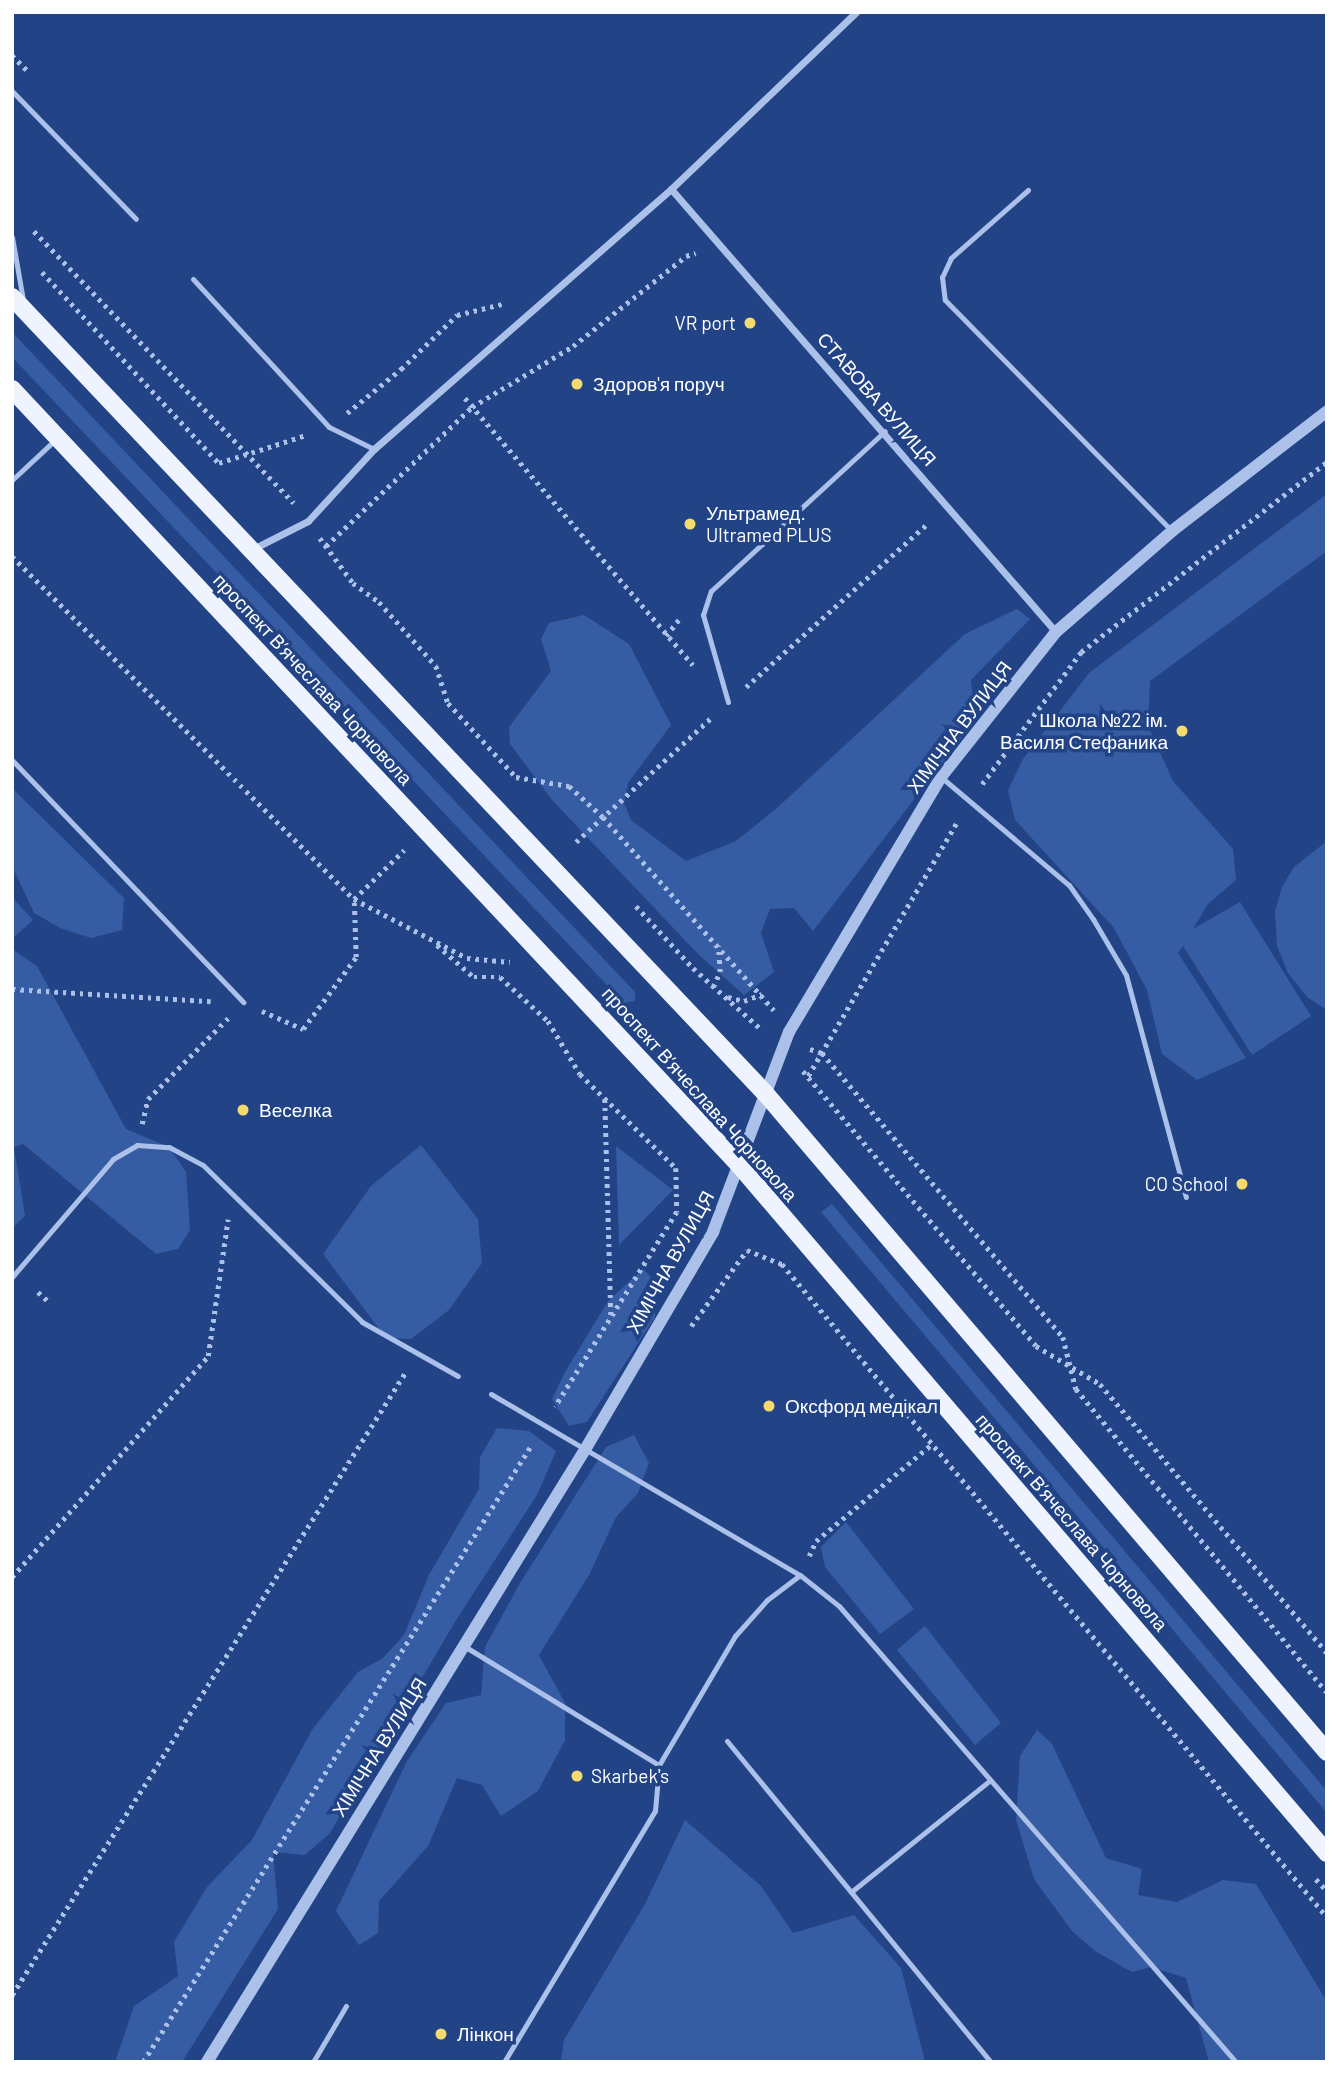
<!DOCTYPE html>
<meta charset="utf-8">
<style>
body{margin:0}
#map{position:relative;width:1339px;height:2074px;overflow:hidden;background:#224486;font-family:Barlow,sans-serif}
div>[style]{position:absolute}
.green>*{inset:0;background:#365ca3}
.path>*{height:4.5px;margin-top:-2.25px;transform-origin:0;background:repeating-linear-gradient(90deg,#abc1e9 0 3.5px,transparent 0 8.5px)}
.service>*{height:5px;margin:-2.5px;padding:0 2.5px;transform-origin:2.5px;border-radius:2.5px;background:#abc1e9}
.minor>*{height:7px;margin:-3.5px;padding:0 3.5px;transform-origin:3.5px;border-radius:3.5px;background:#abc1e9}
.tertiary>*{height:12px;margin:-6px;padding:0 6px;transform-origin:6px;border-radius:6px;background:#abc1e9}
.primary>*{height:18px;margin:-9px;padding:0 9px;transform-origin:9px;border-radius:9px;background:#eff3fe}
.dots>*{width:19px;height:19px;translate:-50% -50%;box-sizing:border-box;border:4px solid #224486;border-radius:50%}
span{translate:-50% -50%;white-space:nowrap;text-align:center;line-height:1.15;-webkit-text-stroke:7px #224486;paint-order:stroke}
.poi-label{font-size:19px;color:#fff}
.right{translate:-100% -50%;text-align:right}
.left{translate:0 -50%;text-align:left}
.street-label{font-size:19px;color:#fff}
.frame{position:absolute;inset:0;border:14px solid #fff;pointer-events:none}
</style>
<div id="map">
<div class="green">
<i style="clip-path:polygon(12px 332px,635px 992px,635px 1001px,624px 1003px,12px 357px)"></i>
<i style="clip-path:polygon(1327px 494px,1327px 551px,1150px 681px,1148px 726px,1173px 781px,1233px 849px,1236px 880px,1208px 904px,1193px 929px,1240px 902px,1311px 1016px,1252px 1055px,1183px 946px,1178px 953px,1246px 1058px,1197px 1080px,1162px 1054px,1147px 990px,1114px 928px,1015px 820px,1008px 790px,1023px 759px,1089px 673px)"></i>
<i style="clip-path:polygon(1017px 609px,1030px 619px,971px 680px,975px 720px,813px 931px,794px 908px,770px 909px,761px 933px,774px 972px,744px 995px,698px 954px,552px 800px,510px 744px,509px 727px,551px 671px,541px 639px,549px 623px,584px 615px,629px 644px,671px 725px,628px 783px,624px 803px,631px 820px,686px 861px,736px 841px,777px 808px,965px 634px)"></i>
<i style="clip-path:polygon(12px 788px,124px 898px,122px 930px,91px 938px,60px 928px,34px 913px,12px 866px)"></i>
<i style="clip-path:polygon(1327px 841px,1327px 1010px,1307px 997px,1288px 973px,1277px 946px,1275px 912px,1282px 887px,1294px 867px)"></i>
<i style="clip-path:polygon(12px 897px,33px 920px,12px 939px)"></i>
<i style="clip-path:polygon(12px 949px,37px 966px,126px 1129px,169px 1147px,186px 1172px,190px 1230px,178px 1249px,156px 1254px,23px 1144px,14px 1147px,25px 1216px,12px 1228px)"></i>
<i style="clip-path:polygon(421px 1145px,478px 1219px,482px 1263px,449px 1310px,411px 1339px,386px 1338px,323px 1254px,371px 1186px)"></i>
<i style="clip-path:polygon(616px 1146px,673px 1190px,619px 1245px)"></i>
<i style="clip-path:polygon(832px 1204px,1327px 1791px,1327px 1813px,821px 1212px)"></i>
<i style="clip-path:polygon(643px 1269px,655px 1281px,655px 1317px,587px 1422px,569px 1426px,552px 1399px,565px 1372px,608px 1301px)"></i>
<i style="clip-path:polygon(497px 1428px,529px 1431px,556px 1451px,537px 1495px,458px 1617px,330px 1833px,305px 1855px,273px 1852px,278px 1909px,182px 2062px,115px 2062px,134px 2006px,178px 1976px,174px 1942px,207px 1887px,252px 1840px,312px 1730px,358px 1672px,383px 1658px,404px 1635px,429px 1575px,479px 1489px,480px 1457px)"></i>
<i style="clip-path:polygon(634px 1435px,649px 1463px,638px 1493px,616px 1517px,589px 1575px,539px 1655px,565px 1703px,565px 1740px,538px 1791px,501px 1816px,482px 1785px,457px 1778px,428px 1846px,379px 1901px,378px 1933px,359px 1945px,336px 1911px,407px 1761px,446px 1703px,481px 1695px,485px 1647px,520px 1583px,606px 1447px)"></i>
<i style="clip-path:polygon(846px 1522px,914px 1609px,880px 1634px,825px 1567px,821px 1547px)"></i>
<i style="clip-path:polygon(925px 1626px,1001px 1723px,975px 1745px,897px 1650px)"></i>
<i style="clip-path:polygon(1037px 1730px,1052px 1744px,1106px 1858px,1142px 1869px,1138px 1895px,1177px 1902px,1223px 1880px,1256px 1884px,1327px 2002px,1327px 2062px,1209px 2062px,1186px 1978px,1151px 1967px,1132px 1972px,1095px 1951px,1072px 1931px,1034px 1879px,1016px 1820px,1020px 1756px)"></i>
<i style="clip-path:polygon(685px 1820px,761px 1886px,793px 1933px,854px 1915px,901px 1968px,925px 2061px,561px 2062px,564px 2040px,645px 1904px)"></i>
</div>
<div class="path">
<i style="left:12px;top:55px;width:24px;rotate:45deg"></i>
<i style="left:34px;top:231px;width:376px;rotate:46.3deg"></i>
<i style="left:42px;top:272px;width:260px;rotate:47.2deg"></i>
<i style="left:219px;top:463px;width:91px;rotate:-17.8deg"></i>
<i style="left:465px;top:398px;width:351px;rotate:49.5deg"></i>
<i style="left:347px;top:413px;width:70px;rotate:-39.2deg"></i>
<i style="left:401px;top:369px;width:78px;rotate:-44deg"></i>
<i style="left:457px;top:315px;width:46px;rotate:-13.7deg"></i>
<i style="left:320px;top:538px;width:56px;rotate:53.7deg"></i>
<i style="left:353px;top:583px;width:32px;rotate:36deg"></i>
<i style="left:379px;top:602px;width:86px;rotate:48.3deg"></i>
<i style="left:436px;top:666px;width:39px;rotate:72deg"></i>
<i style="left:448px;top:703px;width:100px;rotate:47.4deg"></i>
<i style="left:516px;top:777px;width:54px;rotate:9.6deg"></i>
<i style="left:569px;top:786px;width:46px;rotate:42.4deg"></i>
<i style="left:603px;top:817px;width:258px;rotate:48.5deg"></i>
<i style="left:326px;top:546px;width:202px;rotate:-43.6deg"></i>
<i style="left:472px;top:407px;width:118px;rotate:-31.1deg"></i>
<i style="left:573px;top:346px;width:144px;rotate:-38.5deg"></i>
<i style="left:686px;top:256px;width:10px;rotate:-17deg"></i>
<i style="left:12px;top:556px;width:484px;rotate:45.1deg"></i>
<i style="left:354px;top:899px;width:127px;rotate:27.6deg"></i>
<i style="left:467px;top:958px;width:43px;rotate:5.3deg"></i>
<i style="left:666px;top:636px;width:24px;rotate:-52deg"></i>
<i style="left:746px;top:687px;width:246px;rotate:-42deg"></i>
<i style="left:982px;top:784px;width:165px;rotate:-53.1deg"></i>
<i style="left:1081px;top:652px;width:311px;rotate:-37.7deg"></i>
<i style="left:576px;top:842px;width:186px;rotate:-42.6deg"></i>
<i style="left:636px;top:906px;width:84px;rotate:47.4deg"></i>
<i style="left:693px;top:968px;width:93px;rotate:41.9deg"></i>
<i style="left:437px;top:945px;width:49px;rotate:40.9deg"></i>
<i style="left:474px;top:977px;width:26px"></i>
<i style="left:500px;top:977px;width:65px;rotate:42.5deg"></i>
<i style="left:548px;top:1021px;width:62px;rotate:58.9deg"></i>
<i style="left:580px;top:1074px;width:134px;rotate:44.4deg"></i>
<i style="left:676px;top:1168px;width:44px;rotate:88.7deg"></i>
<i style="left:677px;top:1212px;width:230px;rotate:122deg"></i>
<i style="left:713px;top:987px;width:17px;rotate:-65deg"></i>
<i style="left:720px;top:972px;width:26px;rotate:-94deg"></i>
<i style="left:12px;top:989px;width:199px;rotate:3.5deg"></i>
<i style="left:728px;top:997px;width:16px;rotate:14deg"></i>
<i style="left:744px;top:1001px;width:19px;rotate:-21deg"></i>
<i style="left:262px;top:1011px;width:45px;rotate:23.7deg"></i>
<i style="left:303px;top:1029px;width:89px;rotate:-53.6deg"></i>
<i style="left:356px;top:957px;width:58px;rotate:-92deg"></i>
<i style="left:354px;top:899px;width:70px;rotate:-44.4deg"></i>
<i style="left:810px;top:1049px;width:13px;rotate:18deg"></i>
<i style="left:822px;top:1053px;width:372px;rotate:49.7deg"></i>
<i style="left:1063px;top:1337px;width:54px;rotate:76deg"></i>
<i style="left:1076px;top:1389px;width:393px;rotate:50.4deg"></i>
<i style="left:803px;top:1071px;width:360px;rotate:49.7deg"></i>
<i style="left:1036px;top:1346px;width:74px;rotate:30.7deg"></i>
<i style="left:1100px;top:1384px;width:352px;rotate:49.8deg"></i>
<i style="left:808px;top:1076px;width:297px;rotate:-59.6deg"></i>
<i style="left:605px;top:1099px;width:217px;rotate:88.4deg"></i>
<i style="left:142px;top:1124px;width:26px;rotate:-77deg"></i>
<i style="left:148px;top:1099px;width:117px;rotate:-45.3deg"></i>
<i style="left:38px;top:1292px;width:13px;rotate:42deg"></i>
<i style="left:691px;top:1326px;width:94px;rotate:-53.6deg"></i>
<i style="left:747px;top:1250px;width:38px;rotate:22deg"></i>
<i style="left:782px;top:1264px;width:851px;rotate:50.15deg"></i>
<i style="left:809px;top:1556px;width:17px;rotate:-65deg"></i>
<i style="left:816px;top:1541px;width:151px;rotate:-39.9deg"></i>
<i style="left:12px;top:1577px;width:295px;rotate:-48.4deg"></i>
<i style="left:208px;top:1356px;width:138px;rotate:-81.7deg"></i>
<i style="left:1316px;top:1879px;width:16px;rotate:47deg"></i>
<i style="left:12px;top:1995px;width:739px;rotate:-57.71deg"></i>
<i style="left:143px;top:2062px;width:730px;rotate:-57.81deg"></i>
</div>
<div class="service">
<i style="left:12px;top:91px;width:178px;rotate:45.9deg"></i>
<i style="left:1028px;top:190px;width:103px;rotate:138.6deg"></i>
<i style="left:951px;top:258px;width:21px;rotate:115deg"></i>
<i style="left:942px;top:277px;width:23px;rotate:83deg"></i>
<i style="left:945px;top:300px;width:322px;rotate:45.5deg"></i>
<i style="left:12px;top:237px;width:64px;rotate:80.1deg"></i>
<i style="left:193px;top:279px;width:201px;rotate:47.4deg"></i>
<i style="left:329px;top:427px;width:50px;rotate:26.1deg"></i>
<i style="left:12px;top:480px;width:60px;rotate:-43deg"></i>
<i style="left:728px;top:702px;width:91px;rotate:-106deg"></i>
<i style="left:703px;top:615px;width:25px;rotate:-72deg"></i>
<i style="left:711px;top:591px;width:236px;rotate:-42.6deg"></i>
<i style="left:12px;top:760px;width:335px;rotate:46.3deg"></i>
<i style="left:941px;top:777px;width:167px;rotate:40.2deg"></i>
<i style="left:1069px;top:885px;width:42px;rotate:54.8deg"></i>
<i style="left:1093px;top:919px;width:65px;rotate:59.5deg"></i>
<i style="left:1126px;top:975px;width:230px;rotate:74.9deg"></i>
<i style="left:12px;top:1277px;width:155px;rotate:-49.4deg"></i>
<i style="left:113px;top:1159px;width:28px;rotate:-30deg"></i>
<i style="left:137px;top:1145px;width:32px;rotate:4deg"></i>
<i style="left:169px;top:1147px;width:38px;rotate:28deg"></i>
<i style="left:203px;top:1165px;width:223px;rotate:44.6deg"></i>
<i style="left:362px;top:1322px;width:110px;rotate:29.4deg"></i>
<i style="left:491px;top:1394px;width:358px;rotate:30.4deg"></i>
<i style="left:464px;top:1646px;width:228px;rotate:31.4deg"></i>
<i style="left:727px;top:1741px;width:416px;rotate:50.6deg"></i>
<i style="left:851px;top:1892px;width:177px;rotate:-38.8deg"></i>
<i style="left:313px;top:2062px;width:65px;rotate:-59.5deg"></i>
<i style="left:504px;top:2062px;width:293px;rotate:-59deg"></i>
<i style="left:655px;top:1811px;width:46px;rotate:-85deg"></i>
<i style="left:659px;top:1765px;width:150px;rotate:-59.5deg"></i>
<i style="left:735px;top:1636px;width:48px;rotate:-48.4deg"></i>
<i style="left:767px;top:1600px;width:41px;rotate:-37.1deg"></i>
<i style="left:800px;top:1575px;width:50px;rotate:38.5deg"></i>
<i style="left:839px;top:1606px;width:605px;rotate:48.96deg"></i>
</div>
<div class="minor">
<i style="left:671px;top:189px;width:587px;rotate:49.01deg"></i>
<i style="left:253px;top:549px;width:62px;rotate:-27deg"></i>
<i style="left:308px;top:521px;width:98px;rotate:-47.5deg"></i>
<i style="left:374px;top:449px;width:395px;rotate:-41.2deg"></i>
<i style="left:671px;top:189px;width:256px;rotate:-43.7deg"></i>
</div>
<div class="tertiary">
<i style="left:207px;top:2062px;width:722px;rotate:-58.31deg"></i>
<i style="left:586px;top:1448px;width:251px;rotate:-59.5deg"></i>
<i style="left:713px;top:1232px;width:214px;rotate:-69.2deg"></i>
<i style="left:789px;top:1032px;width:297px;rotate:-59.2deg"></i>
<i style="left:941px;top:777px;width:185px;rotate:-51.6deg"></i>
<i style="left:1056px;top:632px;width:154px;rotate:-41deg"></i>
<i style="left:1172px;top:531px;width:196px;rotate:-37.7deg"></i>
</div>
<div class="primary">
<i style="left:12px;top:297px;width:1096px;rotate:46.59deg"></i>
<i style="left:765px;top:1093px;width:866px;rotate:49.54deg"></i>
<i style="left:12px;top:389px;width:1065px;rotate:46.86deg"></i>
<i style="left:740px;top:1166px;width:904px;rotate:49.49deg"></i>
</div>
<div class="dots">
<i style="left:750px;top:323px;background:#f5db6e"></i>
<i style="left:577px;top:384px;background:#f5db6e"></i>
<i style="left:690px;top:524px;background:#f5db6e"></i>
<i style="left:1182px;top:731px;background:#f5db6e"></i>
<i style="left:243px;top:1110px;background:#f5db6e"></i>
<i style="left:1242px;top:1184px;background:#f5db6e"></i>
<i style="left:769px;top:1406px;background:#f5db6e"></i>
<i style="left:577px;top:1776px;background:#f5db6e"></i>
<i style="left:441px;top:2034px;background:#f5db6e"></i>
</div>
<div class="poi-label">
<span class="right" style="left:736px;top:323px">VR port</span>
<span class="left" style="left:593px;top:384px">Здоров'я поруч</span>
<span class="left" style="left:706px;top:524px">Ультрамед.<br>Ultramed PLUS</span>
<span class="right" style="left:1168px;top:731px">Школа №22 ім.<br>Василя Стефаника</span>
<span class="left" style="left:259px;top:1110px">Веселка</span>
<span class="right" style="left:1228px;top:1184px">CO School</span>
<span class="left" style="left:785px;top:1406px">Оксфорд медікал</span>
<span class="left" style="left:591px;top:1776px">Skarbek's</span>
<span class="left" style="left:457px;top:2034px">Лінкон</span>
</div>
<div class="street-label">
<span style="left:877px;top:399px;rotate:49deg">СТАВОВА ВУЛИЦЯ</span>
<span style="left:313px;top:679px;rotate:47deg">проспект Вʼячеслава Чорновола</span>
<span style="left:959px;top:727px;rotate:-53deg">ХІМІЧНА ВУЛИЦЯ</span>
<span style="left:700px;top:1094px;rotate:48deg">проспект Вʼячеслава Чорновола</span>
<span style="left:670px;top:1262px;rotate:-61deg">ХІМІЧНА ВУЛИЦЯ</span>
<span style="left:1072px;top:1522px;rotate:49deg">проспект Вʼячеслава Чорновола</span>
<span style="left:379px;top:1747px;rotate:-58deg">ХІМІЧНА ВУЛИЦЯ</span>
</div>
<div class="frame"></div>
</div>
